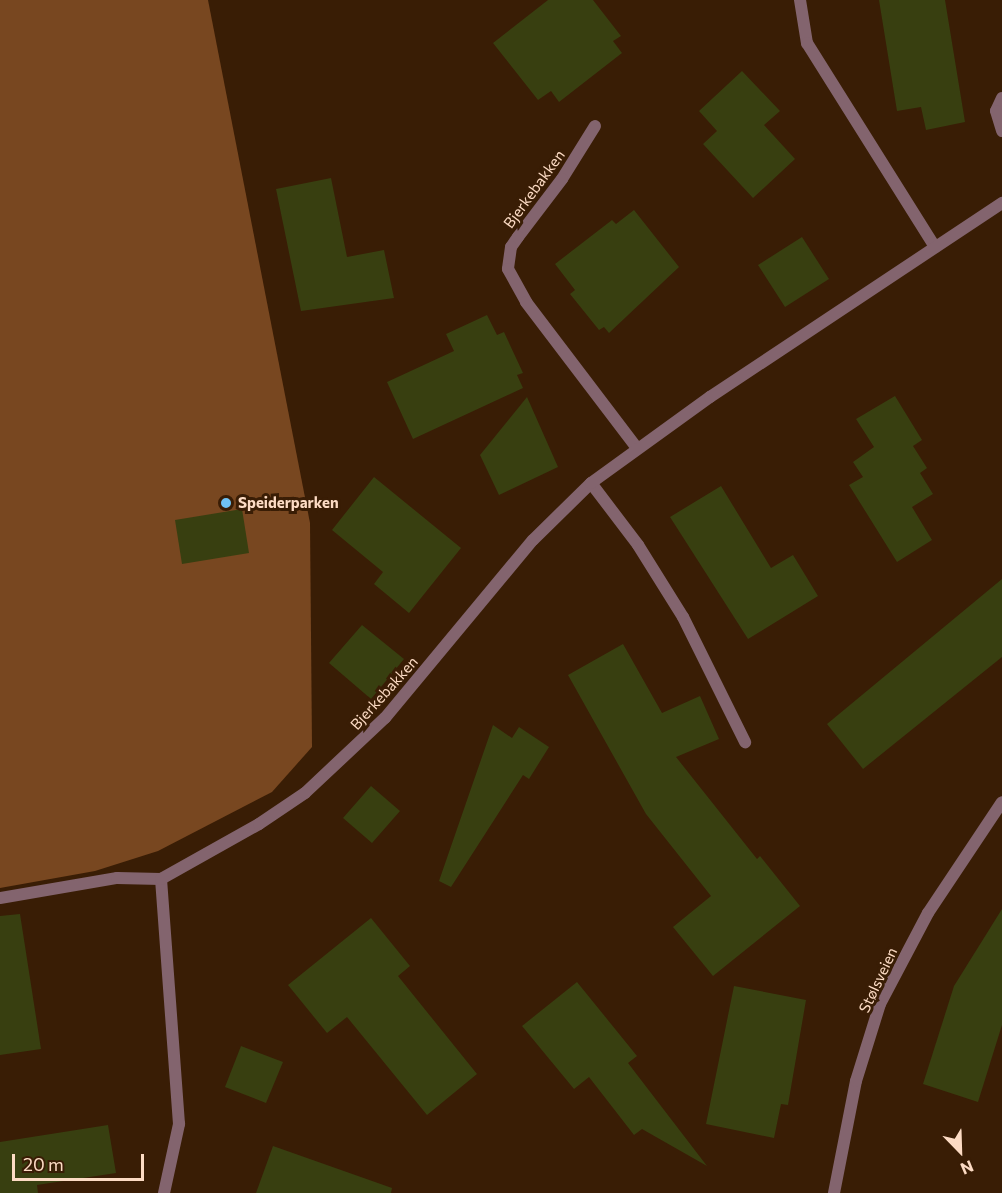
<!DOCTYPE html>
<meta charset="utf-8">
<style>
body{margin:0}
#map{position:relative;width:1002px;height:1193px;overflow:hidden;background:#391d05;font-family:Commissioner,sans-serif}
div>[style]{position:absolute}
.forest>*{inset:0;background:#784720}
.building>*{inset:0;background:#383f10}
.service>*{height:12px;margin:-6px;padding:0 6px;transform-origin:6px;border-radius:6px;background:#83646e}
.minor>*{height:12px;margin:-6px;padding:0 6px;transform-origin:6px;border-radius:6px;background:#83646e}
.dots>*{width:16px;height:16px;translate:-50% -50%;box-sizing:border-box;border:3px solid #391d05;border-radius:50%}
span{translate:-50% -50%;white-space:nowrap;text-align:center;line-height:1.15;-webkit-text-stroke:6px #391d05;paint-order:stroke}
.street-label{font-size:15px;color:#fcdbc4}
.poi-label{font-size:15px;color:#fcdbc4;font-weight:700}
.left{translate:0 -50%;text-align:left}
.north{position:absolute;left:930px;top:1121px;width:60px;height:60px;-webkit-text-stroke:4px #391d05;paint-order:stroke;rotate:157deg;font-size:16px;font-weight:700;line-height:24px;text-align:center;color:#fcdbc4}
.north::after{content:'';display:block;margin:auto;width:21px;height:27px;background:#fcdbc4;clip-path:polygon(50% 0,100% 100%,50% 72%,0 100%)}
.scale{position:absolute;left:12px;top:1154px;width:132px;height:27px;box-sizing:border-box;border:3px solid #fcdbc4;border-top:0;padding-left:8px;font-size:18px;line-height:21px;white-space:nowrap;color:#fcdbc4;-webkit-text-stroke:4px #391d05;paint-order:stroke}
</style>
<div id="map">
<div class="forest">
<i style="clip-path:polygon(0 0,208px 0,310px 523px,312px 747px,272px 792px,158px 851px,95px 871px,0 888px)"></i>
</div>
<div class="building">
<i style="clip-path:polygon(548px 0,593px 0,621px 36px,613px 41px,622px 53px,559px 102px,551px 91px,538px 100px,493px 43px)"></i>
<i style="clip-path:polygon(879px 0,945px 0,965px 122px,926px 130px,921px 107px,897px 111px)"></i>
<i style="clip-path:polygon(742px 71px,780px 111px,764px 125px,795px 159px,753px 198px,703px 144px,717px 131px,699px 111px)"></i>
<i style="clip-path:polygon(331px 178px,347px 257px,384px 250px,394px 298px,301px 311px,276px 189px)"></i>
<i style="clip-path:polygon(634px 210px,679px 267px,609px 333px,604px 327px,599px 330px,570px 294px,575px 290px,555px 264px,612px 220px,616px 224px)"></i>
<i style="clip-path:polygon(802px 237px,829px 279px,785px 307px,758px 265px)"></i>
<i style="clip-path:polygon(487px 315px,497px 335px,504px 332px,523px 373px,517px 375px,523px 388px,413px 439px,387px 382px,454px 351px,446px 334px)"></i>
<i style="clip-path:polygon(895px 396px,922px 440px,913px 446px,927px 468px,920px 473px,933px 494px,912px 507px,932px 540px,897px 562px,849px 485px,863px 477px,853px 462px,874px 447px,856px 419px)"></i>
<i style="clip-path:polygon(527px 397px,558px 467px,499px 495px,480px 455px)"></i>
<i style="clip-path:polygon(374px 477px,461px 548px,409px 613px,374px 584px,383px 572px,332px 530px)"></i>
<i style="clip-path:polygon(721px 486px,771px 568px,793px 555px,818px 596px,748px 639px,670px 517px)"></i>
<i style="clip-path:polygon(242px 509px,249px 553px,182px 564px,175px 520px)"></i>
<i style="clip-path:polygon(1002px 579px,1002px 657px,863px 769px,827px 724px)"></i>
<i style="clip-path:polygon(362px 625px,404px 659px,371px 699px,329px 663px)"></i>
<i style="clip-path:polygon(623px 644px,662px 713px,700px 696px,719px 739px,676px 757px,757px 859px,760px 856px,800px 906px,713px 976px,673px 927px,711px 896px,646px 814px,568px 675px)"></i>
<i style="clip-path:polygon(493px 725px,512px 738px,519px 727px,549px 747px,529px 779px,523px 775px,451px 887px,439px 881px)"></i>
<i style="clip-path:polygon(371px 786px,400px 811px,372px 843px,343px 818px)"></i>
<i style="clip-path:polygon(1002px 909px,1002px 1025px,978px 1102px,923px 1084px,954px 986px)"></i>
<i style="clip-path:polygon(20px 914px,41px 1049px,0 1055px,0 916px)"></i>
<i style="clip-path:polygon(371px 918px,410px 966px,398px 976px,477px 1074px,427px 1115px,347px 1017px,327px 1033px,288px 985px)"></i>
<i style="clip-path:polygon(577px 982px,637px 1056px,628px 1063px,707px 1166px,642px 1129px,634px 1135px,589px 1077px,574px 1089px,522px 1026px)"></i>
<i style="clip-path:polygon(734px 986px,806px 1000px,788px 1105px,781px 1104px,774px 1138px,706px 1124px)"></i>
<i style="clip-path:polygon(241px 1046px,283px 1062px,266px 1103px,225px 1087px)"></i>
<i style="clip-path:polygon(108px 1125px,116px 1173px,37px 1185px,38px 1193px,0 1193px,0 1142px)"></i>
<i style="clip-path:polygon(273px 1146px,392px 1188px,391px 1193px,256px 1193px)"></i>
</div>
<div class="service">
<i style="left:800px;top:0;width:44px;rotate:80.8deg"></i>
<i style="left:807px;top:43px;width:241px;rotate:57.9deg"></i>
<i style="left:1002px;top:98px;width:14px;rotate:115deg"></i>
<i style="left:996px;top:111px;width:21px;rotate:73deg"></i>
<i style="left:595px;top:126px;width:62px;rotate:121.9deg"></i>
<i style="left:562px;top:179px;width:73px;rotate:127.2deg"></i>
<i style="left:518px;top:237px;width:12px;rotate:125deg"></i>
<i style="left:511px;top:247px;width:22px;rotate:98deg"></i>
<i style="left:508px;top:269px;width:38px;rotate:61deg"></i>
<i style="left:526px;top:302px;width:182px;rotate:52.8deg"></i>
<i style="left:591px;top:483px;width:78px;rotate:52.8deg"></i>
<i style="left:638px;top:545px;width:85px;rotate:58deg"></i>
<i style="left:683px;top:617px;width:140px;rotate:63.6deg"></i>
</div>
<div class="minor">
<i style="left:0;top:898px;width:119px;rotate:-9.7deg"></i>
<i style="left:117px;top:878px;width:44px;rotate:1.3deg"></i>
<i style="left:164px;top:1193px;width:71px;rotate:-77.7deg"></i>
<i style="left:179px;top:1124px;width:246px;rotate:-94.2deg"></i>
<i style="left:161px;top:879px;width:112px;rotate:-29.3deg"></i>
<i style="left:259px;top:824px;width:55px;rotate:-34deg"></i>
<i style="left:305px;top:793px;width:110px;rotate:-43.2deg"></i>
<i style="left:385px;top:718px;width:231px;rotate:-50.3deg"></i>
<i style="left:533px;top:540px;width:81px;rotate:-44.5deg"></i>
<i style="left:591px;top:483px;width:147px;rotate:-35.9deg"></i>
<i style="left:710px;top:397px;width:351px;rotate:-33.6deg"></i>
<i style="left:834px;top:1193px;width:114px;rotate:-78.9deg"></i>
<i style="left:856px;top:1081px;width:81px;rotate:-72.7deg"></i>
<i style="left:880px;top:1004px;width:103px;rotate:-62.2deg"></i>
<i style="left:928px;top:913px;width:133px;rotate:-56.3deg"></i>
</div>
<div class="dots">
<i style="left:226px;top:503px;background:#6fc2f4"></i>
</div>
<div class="street-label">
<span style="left:534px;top:189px;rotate:-54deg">Bjerkebakken</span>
<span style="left:384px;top:693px;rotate:-48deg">Bjerkebakken</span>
<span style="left:878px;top:980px;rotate:-65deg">Stølsveien</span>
</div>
<div class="poi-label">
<span class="left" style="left:238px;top:503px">Speiderparken</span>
</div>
<div class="north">N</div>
<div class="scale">20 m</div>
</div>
